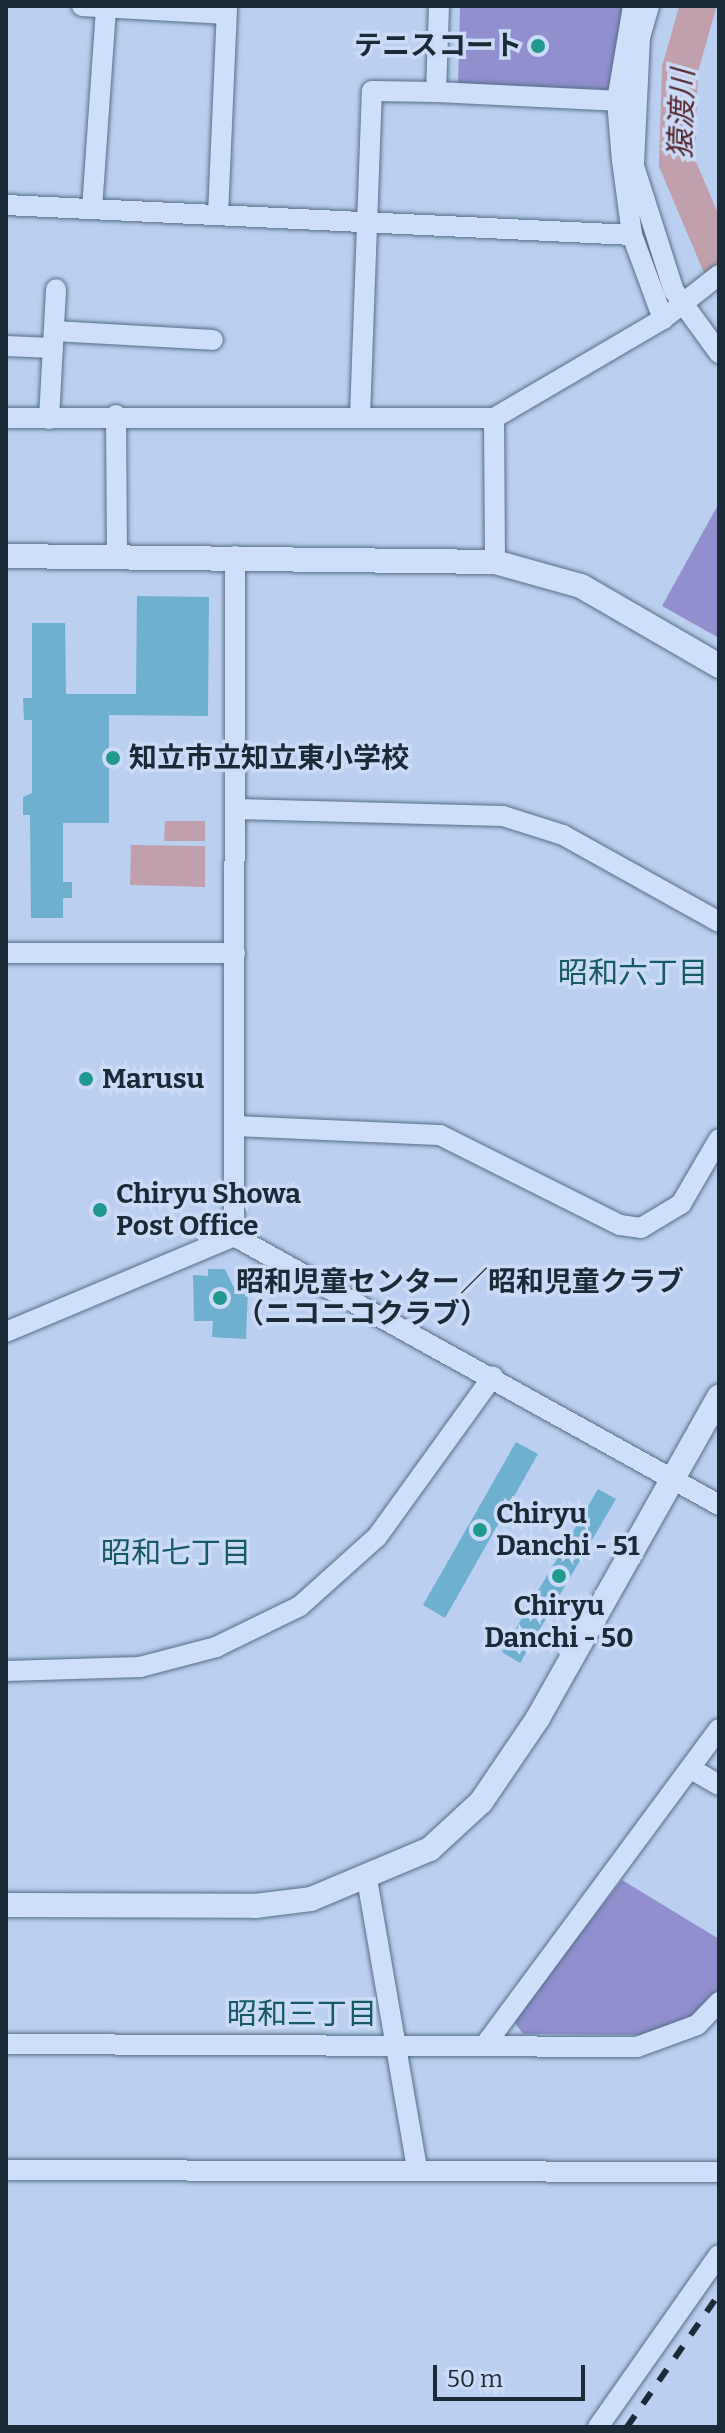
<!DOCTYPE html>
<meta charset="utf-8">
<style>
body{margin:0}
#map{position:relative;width:725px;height:2433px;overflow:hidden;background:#bbcff0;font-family:Bitter,"Noto Sans JP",serif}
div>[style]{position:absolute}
.green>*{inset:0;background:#918fce}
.water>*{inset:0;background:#c0a0ac}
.river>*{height:36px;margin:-18px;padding:0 18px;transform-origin:18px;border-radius:18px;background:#c0a0ac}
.building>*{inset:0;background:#6fafd0}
.roads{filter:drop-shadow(0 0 2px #547087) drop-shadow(0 0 2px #547087)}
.minor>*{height:20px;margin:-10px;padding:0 10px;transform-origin:10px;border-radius:10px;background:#cedffa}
.tertiary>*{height:24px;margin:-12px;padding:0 12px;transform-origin:12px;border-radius:12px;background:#cedffa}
.rail>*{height:6px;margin-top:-3px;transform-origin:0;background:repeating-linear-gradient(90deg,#1a2a36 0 14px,transparent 0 28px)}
.dots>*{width:22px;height:22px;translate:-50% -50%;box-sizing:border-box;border:4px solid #cbdbf7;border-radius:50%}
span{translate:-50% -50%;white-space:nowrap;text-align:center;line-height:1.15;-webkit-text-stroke:7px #cbdbf7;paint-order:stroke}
.poi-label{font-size:28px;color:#1a2a36;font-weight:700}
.right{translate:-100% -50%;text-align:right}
.left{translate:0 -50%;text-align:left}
.water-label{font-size:30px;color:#56282f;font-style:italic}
.neighbourhood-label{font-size:30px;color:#175a64}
.frame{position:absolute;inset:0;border:8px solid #1a2a36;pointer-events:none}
.scale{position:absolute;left:433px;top:2365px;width:152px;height:36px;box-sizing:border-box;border:4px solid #1a2a36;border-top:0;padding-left:10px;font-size:24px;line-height:28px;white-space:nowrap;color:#1a2a36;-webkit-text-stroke:6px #cbdbf7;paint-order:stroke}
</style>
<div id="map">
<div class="green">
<i style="clip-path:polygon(460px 6px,623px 6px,614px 81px,606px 92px,458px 86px)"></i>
<i style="clip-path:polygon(719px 503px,719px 638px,662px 606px)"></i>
<i style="clip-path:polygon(622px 1880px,719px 1939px,719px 1989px,695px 2015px,642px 2035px,523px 2034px,513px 2020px)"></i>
</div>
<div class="water">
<i style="clip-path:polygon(165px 821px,205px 821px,205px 841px,164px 841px)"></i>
<i style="clip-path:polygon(131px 845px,205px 846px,205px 887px,130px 885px)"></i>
</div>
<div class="river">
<i style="left:698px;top:6px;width:66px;rotate:105.9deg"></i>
<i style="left:680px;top:69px;width:94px;rotate:91.8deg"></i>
<i style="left:677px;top:163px;width:108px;rotate:67deg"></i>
</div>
<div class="building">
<i style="clip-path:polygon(137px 596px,209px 597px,208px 716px,109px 715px,109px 823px,63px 823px,63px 882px,72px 882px,72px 898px,63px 898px,63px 918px,31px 918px,30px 815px,23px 815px,23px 797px,32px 793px,32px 720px,24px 720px,23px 698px,32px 698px,32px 623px,65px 623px,66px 694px,136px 694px)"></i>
<i style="clip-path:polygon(208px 1269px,225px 1269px,233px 1286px,248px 1287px,246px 1339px,212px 1337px,213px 1321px,194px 1321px,193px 1275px,208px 1276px)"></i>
<i style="clip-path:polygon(516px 1442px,538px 1454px,445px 1618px,423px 1605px)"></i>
<i style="clip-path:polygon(598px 1489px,616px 1499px,520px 1663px,502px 1652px)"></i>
</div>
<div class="roads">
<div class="minor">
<i style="left:82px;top:6px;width:144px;rotate:3.2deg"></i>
<i style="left:633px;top:6px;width:96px;rotate:99.6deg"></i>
<i style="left:617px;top:101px;width:59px;rotate:85.2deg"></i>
<i style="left:622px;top:160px;width:76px;rotate:82.4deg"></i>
<i style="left:632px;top:235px;width:90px;rotate:69.7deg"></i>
<i style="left:649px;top:6px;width:32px;rotate:106deg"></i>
<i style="left:640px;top:37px;width:129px;rotate:92.7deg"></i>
<i style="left:634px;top:166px;width:131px;rotate:72.3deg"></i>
<i style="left:674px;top:291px;width:77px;rotate:54deg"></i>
<i style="left:436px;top:92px;width:181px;rotate:2.8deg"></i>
<i style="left:6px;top:205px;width:627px;rotate:2.74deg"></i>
<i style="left:92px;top:209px;width:202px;rotate:-86deg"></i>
<i style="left:218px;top:215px;width:209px;rotate:-87.5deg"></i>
<i style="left:54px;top:331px;width:159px;rotate:3.2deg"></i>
<i style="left:6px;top:346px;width:47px;rotate:2.4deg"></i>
<i style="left:116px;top:415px;width:140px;rotate:89.6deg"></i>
<i style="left:360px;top:416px;width:325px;rotate:-87.9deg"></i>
<i style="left:372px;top:91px;width:64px;rotate:0.9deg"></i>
<i style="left:436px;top:92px;width:86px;rotate:-88deg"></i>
<i style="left:6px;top:418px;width:488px"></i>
<i style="left:494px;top:418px;width:196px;rotate:-30.4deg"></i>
<i style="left:663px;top:319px;width:71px;rotate:-38.2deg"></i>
<i style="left:494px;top:418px;width:144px;rotate:89.6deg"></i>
<i style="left:49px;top:419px;width:130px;rotate:-86.9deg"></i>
<i style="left:236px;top:809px;width:267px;rotate:1.5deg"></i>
<i style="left:503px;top:816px;width:63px;rotate:17.6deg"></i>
<i style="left:563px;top:835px;width:179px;rotate:29.1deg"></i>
<i style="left:6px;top:953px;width:229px"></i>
<i style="left:234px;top:1126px;width:206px;rotate:2.5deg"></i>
<i style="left:440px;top:1135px;width:201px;rotate:26.6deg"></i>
<i style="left:620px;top:1225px;width:21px;rotate:8deg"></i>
<i style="left:641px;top:1228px;width:47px;rotate:-31deg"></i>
<i style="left:681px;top:1204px;width:75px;rotate:-59.7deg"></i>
<i style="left:234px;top:1236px;width:680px;rotate:-89.92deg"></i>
<i style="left:6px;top:1332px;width:247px;rotate:-22.8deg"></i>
<i style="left:234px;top:1236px;width:555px;rotate:29.01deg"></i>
<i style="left:6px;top:1671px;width:134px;rotate:-1.7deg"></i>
<i style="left:140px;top:1667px;width:79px;rotate:-14.7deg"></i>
<i style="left:216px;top:1647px;width:93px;rotate:-26deg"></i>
<i style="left:300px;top:1606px;width:103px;rotate:-41.9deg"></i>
<i style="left:377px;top:1537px;width:198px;rotate:-54.2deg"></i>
<i style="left:693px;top:1770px;width:30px;rotate:30deg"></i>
<i style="left:367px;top:1879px;width:294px;rotate:80.2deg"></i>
<i style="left:6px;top:2044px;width:631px;rotate:0.27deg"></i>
<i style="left:637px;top:2047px;width:64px;rotate:-20.1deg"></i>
<i style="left:697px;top:2025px;width:32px;rotate:-46deg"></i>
<i style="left:485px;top:2045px;width:393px;rotate:-53.5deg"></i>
<i style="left:6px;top:2170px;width:713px;rotate:0.16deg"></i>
<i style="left:598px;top:2427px;width:210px;rotate:-54.9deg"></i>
</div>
<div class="tertiary">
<i style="left:6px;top:556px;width:489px;rotate:0.7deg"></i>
<i style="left:495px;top:562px;width:89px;rotate:15.6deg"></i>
<i style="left:581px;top:586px;width:160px;rotate:30.1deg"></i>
<i style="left:6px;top:1905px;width:249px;rotate:0.2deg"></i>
<i style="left:255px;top:1906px;width:56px;rotate:-7.1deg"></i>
<i style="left:311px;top:1899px;width:129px;rotate:-22.8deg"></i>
<i style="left:430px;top:1849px;width:69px;rotate:-42.7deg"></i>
<i style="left:481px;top:1802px;width:102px;rotate:-55.8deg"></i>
<i style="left:538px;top:1718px;width:369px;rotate:-60.6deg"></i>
</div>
</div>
<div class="rail">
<i style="left:627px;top:2427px;width:162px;rotate:-55.3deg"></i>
</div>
<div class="dots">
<i style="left:538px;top:46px;background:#21998f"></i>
<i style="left:113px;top:758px;background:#21998f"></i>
<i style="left:86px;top:1079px;background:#21998f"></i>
<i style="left:100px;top:1210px;background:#21998f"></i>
<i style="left:220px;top:1298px;background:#21998f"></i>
<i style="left:480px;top:1530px;background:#21998f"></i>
<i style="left:559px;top:1576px;background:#21998f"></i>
</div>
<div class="poi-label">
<span class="right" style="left:522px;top:46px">テニスコート</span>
<span class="left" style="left:129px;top:758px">知立市立知立東小学校</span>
<span class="left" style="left:102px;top:1079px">Marusu</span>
<span class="left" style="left:116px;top:1210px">Chiryu Showa<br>Post Office</span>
<span class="left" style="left:236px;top:1298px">昭和児童センター／昭和児童クラブ<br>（ニコニコクラブ）</span>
<span class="left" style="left:496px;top:1530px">Chiryu<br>Danchi - 51</span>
<span style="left:559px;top:1622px">Chiryu<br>Danchi - 50</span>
</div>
<div class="water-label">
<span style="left:682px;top:114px;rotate:-88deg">猿渡川</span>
</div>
<div class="neighbourhood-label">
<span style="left:633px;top:973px">昭和六丁目</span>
<span style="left:176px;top:1553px">昭和七丁目</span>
<span style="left:302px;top:2014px">昭和三丁目</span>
</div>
<div class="frame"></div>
<div class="scale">50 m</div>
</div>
